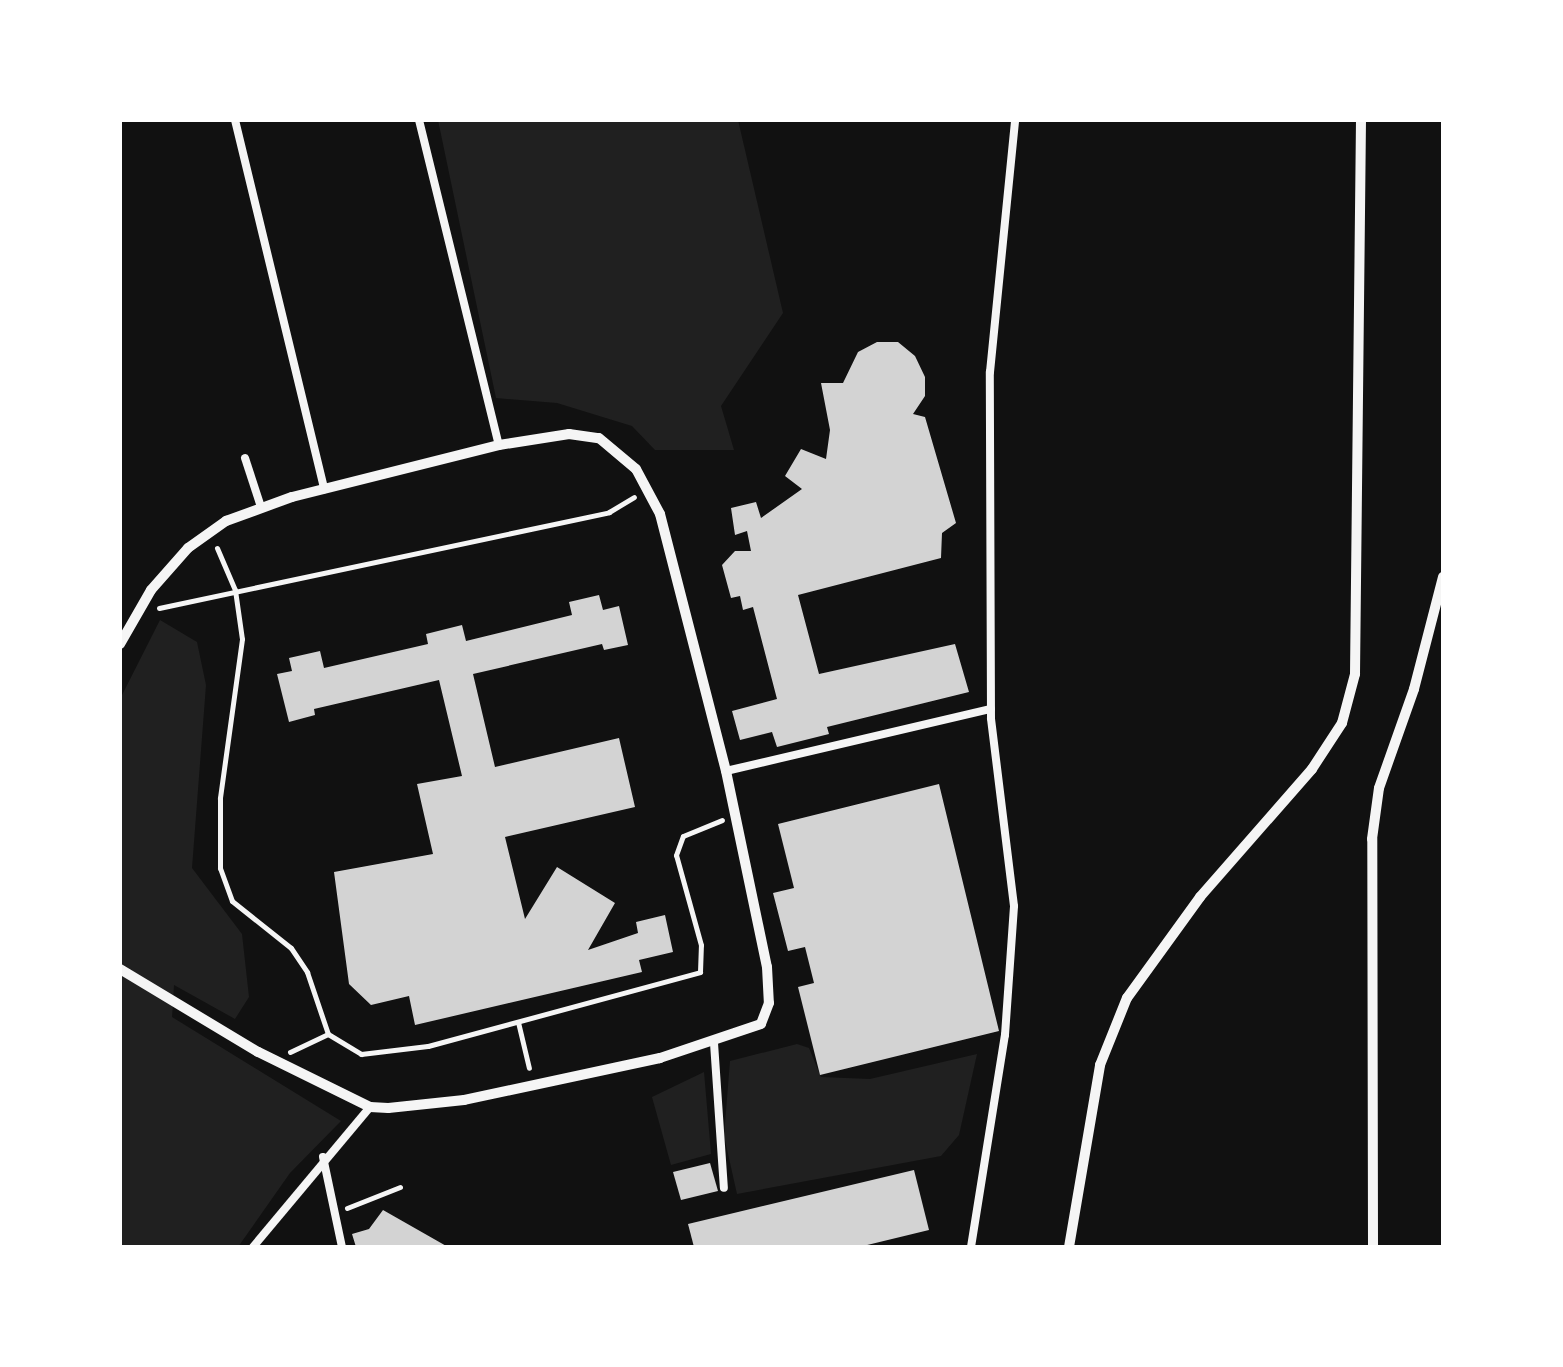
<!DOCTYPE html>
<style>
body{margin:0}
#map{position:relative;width:1563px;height:1367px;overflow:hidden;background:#111;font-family:"Alegreya Sans",sans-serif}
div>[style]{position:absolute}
.green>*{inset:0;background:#202020}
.building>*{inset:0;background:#d3d3d3}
.path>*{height:5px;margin:-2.5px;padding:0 2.5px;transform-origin:2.5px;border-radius:2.5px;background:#f5f5f5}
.service>*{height:8px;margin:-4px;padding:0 4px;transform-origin:4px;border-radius:4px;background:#f5f5f5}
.minor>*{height:10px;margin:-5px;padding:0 5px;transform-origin:5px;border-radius:5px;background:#f5f5f5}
span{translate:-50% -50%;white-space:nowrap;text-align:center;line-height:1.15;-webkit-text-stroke:9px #fff;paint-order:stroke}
.frame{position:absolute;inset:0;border:122px solid #fff;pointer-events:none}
</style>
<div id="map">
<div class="green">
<i style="clip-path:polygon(438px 120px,738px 120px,783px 313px,721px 406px,734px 450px,655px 450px,632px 426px,557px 403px,496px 398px)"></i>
<i style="clip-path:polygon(160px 620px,197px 642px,206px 685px,192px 868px,242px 934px,249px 997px,235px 1019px,174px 985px,172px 1017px,341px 1121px,290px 1173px,238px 1247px,120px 1247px,120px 699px)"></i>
<i style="clip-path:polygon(797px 1044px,809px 1048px,821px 1077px,870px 1079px,977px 1054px,959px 1135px,941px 1156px,737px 1194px,724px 1136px,730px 1061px)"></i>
<i style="clip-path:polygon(704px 1072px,711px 1154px,671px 1165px,652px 1097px)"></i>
</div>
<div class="building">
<i style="clip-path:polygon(877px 342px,898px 342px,915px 356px,925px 377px,925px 396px,913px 414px,925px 417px,956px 523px,942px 533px,941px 558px,798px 595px,819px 674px,955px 644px,969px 692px,827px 727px,829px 734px,777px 747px,772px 732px,740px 740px,732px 711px,777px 699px,753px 607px,743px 610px,740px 596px,731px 598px,722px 565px,735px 551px,751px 551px,747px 531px,735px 535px,731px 508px,756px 502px,761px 518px,802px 489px,785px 476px,801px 449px,826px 459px,830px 430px,821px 383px,843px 383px,858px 352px)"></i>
<i style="clip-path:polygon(599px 595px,603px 610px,619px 606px,628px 645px,604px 650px,602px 644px,473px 674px,495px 767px,619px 738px,635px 807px,505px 837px,525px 919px,557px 867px,615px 903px,588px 950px,638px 933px,636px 922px,665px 915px,673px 952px,639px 960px,642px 972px,415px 1025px,409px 996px,371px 1005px,349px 984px,334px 872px,433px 854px,417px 784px,462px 776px,439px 680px,314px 709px,315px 715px,289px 722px,277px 674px,292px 671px,289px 658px,320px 651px,324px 668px,428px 644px,426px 634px,462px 625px,466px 641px,572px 615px,569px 602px)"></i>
<i style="clip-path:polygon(939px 784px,999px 1031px,820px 1075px,798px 987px,814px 983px,805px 947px,788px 951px,773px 893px,794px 888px,778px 824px)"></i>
<i style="clip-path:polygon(710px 1163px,718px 1191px,681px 1200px,673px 1172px)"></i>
<i style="clip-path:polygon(914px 1170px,929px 1230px,859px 1247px,694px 1247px,688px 1224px)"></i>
<i style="clip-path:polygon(383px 1210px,448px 1247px,356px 1247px,352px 1234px,369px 1229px)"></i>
</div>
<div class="path">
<i style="left:217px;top:548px;width:46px;rotate:66.8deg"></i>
<i style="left:235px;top:590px;width:49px;rotate:81.9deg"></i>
<i style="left:242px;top:639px;width:161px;rotate:97.9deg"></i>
<i style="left:220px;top:798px;width:70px;rotate:90deg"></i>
<i style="left:220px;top:868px;width:35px;rotate:70deg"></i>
<i style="left:232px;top:901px;width:75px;rotate:38.5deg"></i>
<i style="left:291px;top:948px;width:29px;rotate:56deg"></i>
<i style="left:307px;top:972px;width:65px;rotate:71.3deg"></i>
<i style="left:328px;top:1034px;width:39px;rotate:31deg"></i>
<i style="left:361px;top:1054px;width:67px;rotate:-6.8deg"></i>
<i style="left:428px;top:1046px;width:282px;rotate:-15.2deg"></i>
<i style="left:700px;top:972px;width:27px;rotate:-88deg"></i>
<i style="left:701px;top:945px;width:93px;rotate:-105.5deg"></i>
<i style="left:676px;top:855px;width:20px;rotate:-70deg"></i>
<i style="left:683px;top:836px;width:42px;rotate:-22.3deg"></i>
<i style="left:159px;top:608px;width:460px;rotate:-12deg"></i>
<i style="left:609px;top:512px;width:29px;rotate:-31deg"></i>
<i style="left:518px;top:1022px;width:47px;rotate:76.6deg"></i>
<i style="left:290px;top:1052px;width:42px;rotate:-25.3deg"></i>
<i style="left:347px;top:1208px;width:57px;rotate:-21.6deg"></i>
</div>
<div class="service">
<i style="left:235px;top:120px;width:380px;rotate:76.4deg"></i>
<i style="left:419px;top:120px;width:335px;rotate:76.2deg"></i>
<i style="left:245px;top:458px;width:52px;rotate:71.9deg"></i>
<i style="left:726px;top:771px;width:272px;rotate:-13.2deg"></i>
<i style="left:714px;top:1043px;width:145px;rotate:86.1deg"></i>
<i style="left:323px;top:1157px;width:92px;rotate:78.1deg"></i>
<i style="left:253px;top:1247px;width:182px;rotate:-50.1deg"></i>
<i style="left:971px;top:1247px;width:215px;rotate:-80.9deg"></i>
<i style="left:1005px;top:1035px;width:129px;rotate:-86deg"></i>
<i style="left:1014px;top:906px;width:189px;rotate:-97deg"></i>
<i style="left:991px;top:718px;width:346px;rotate:-90.2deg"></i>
<i style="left:990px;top:372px;width:253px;rotate:-84.3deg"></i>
</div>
<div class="minor">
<i style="left:120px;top:644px;width:62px;rotate:-60.1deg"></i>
<i style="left:151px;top:590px;width:56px;rotate:-48.6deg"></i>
<i style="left:188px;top:548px;width:47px;rotate:-35.4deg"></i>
<i style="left:226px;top:521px;width:70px;rotate:-20deg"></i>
<i style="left:292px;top:497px;width:213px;rotate:-14.1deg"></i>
<i style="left:499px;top:445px;width:71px;rotate:-8.9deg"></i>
<i style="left:569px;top:434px;width:30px;rotate:8deg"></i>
<i style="left:599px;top:438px;width:48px;rotate:40deg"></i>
<i style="left:636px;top:469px;width:51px;rotate:61.9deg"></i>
<i style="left:660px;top:514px;width:265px;rotate:75.6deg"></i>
<i style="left:726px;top:771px;width:200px;rotate:78.2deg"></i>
<i style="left:767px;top:967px;width:36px;rotate:87deg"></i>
<i style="left:769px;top:1003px;width:22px;rotate:111deg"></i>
<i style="left:761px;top:1024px;width:107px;rotate:161.4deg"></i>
<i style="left:660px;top:1058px;width:200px;rotate:167.9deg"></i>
<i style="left:464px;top:1100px;width:76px;rotate:174deg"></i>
<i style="left:388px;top:1108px;width:18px;rotate:-177deg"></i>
<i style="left:370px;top:1107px;width:125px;rotate:-153.8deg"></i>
<i style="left:258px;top:1052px;width:161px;rotate:-149deg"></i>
<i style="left:1069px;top:1247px;width:185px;rotate:-80.3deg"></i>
<i style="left:1100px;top:1065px;width:72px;rotate:-68.1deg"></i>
<i style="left:1127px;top:998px;width:125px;rotate:-54.1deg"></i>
<i style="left:1200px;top:897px;width:170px;rotate:-48.8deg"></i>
<i style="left:1312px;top:769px;width:55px;rotate:-56.9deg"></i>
<i style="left:1342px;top:723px;width:51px;rotate:-75.1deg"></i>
<i style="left:1355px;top:674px;width:554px;rotate:-89.38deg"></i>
<i style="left:1373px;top:1247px;width:408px;rotate:-90.1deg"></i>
<i style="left:1372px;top:839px;width:51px;rotate:-82.2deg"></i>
<i style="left:1379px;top:788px;width:105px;rotate:-70.5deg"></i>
<i style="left:1414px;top:689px;width:116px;rotate:-75.5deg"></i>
</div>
<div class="frame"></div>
</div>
